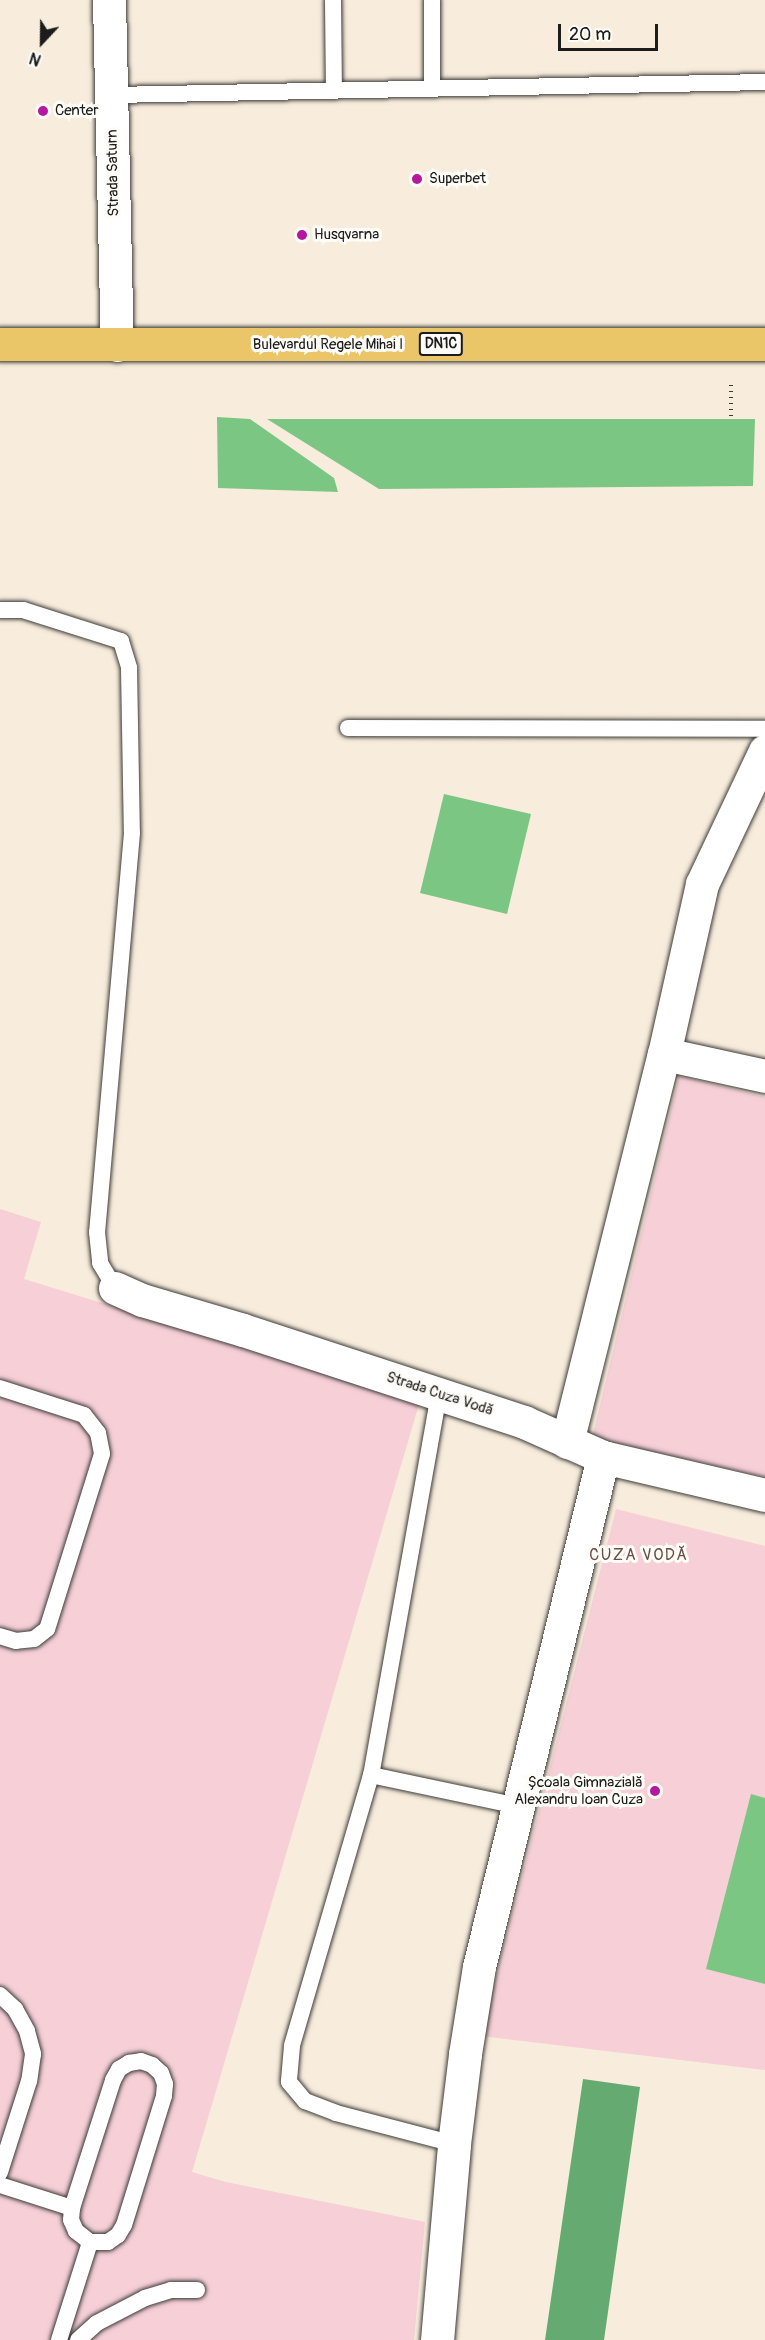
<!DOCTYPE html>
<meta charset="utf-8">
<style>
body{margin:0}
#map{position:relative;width:765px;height:2340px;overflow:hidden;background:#f8eddc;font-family:Pangolin,sans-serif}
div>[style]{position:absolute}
.built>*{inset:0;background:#f6cfd7}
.green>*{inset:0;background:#7cc683}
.forest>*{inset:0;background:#65ab71}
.path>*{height:4px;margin-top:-2px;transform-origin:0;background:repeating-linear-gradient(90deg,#3d3b39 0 1.5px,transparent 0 6px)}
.roads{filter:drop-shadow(0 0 2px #3d3b39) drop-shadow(0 0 2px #3d3b39)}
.lane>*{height:16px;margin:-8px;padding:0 8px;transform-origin:8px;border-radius:8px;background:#fff}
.street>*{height:33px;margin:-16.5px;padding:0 16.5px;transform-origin:16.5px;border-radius:16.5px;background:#fff}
.primary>*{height:33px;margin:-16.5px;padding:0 16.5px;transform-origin:16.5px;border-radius:16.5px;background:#eac669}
.dots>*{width:16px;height:16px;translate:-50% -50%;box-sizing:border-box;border:3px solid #fdfcf7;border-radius:50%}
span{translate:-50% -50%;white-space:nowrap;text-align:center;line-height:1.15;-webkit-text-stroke:6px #fdfcf7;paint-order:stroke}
.shield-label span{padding:2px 4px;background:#fdfcf7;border:2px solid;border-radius:4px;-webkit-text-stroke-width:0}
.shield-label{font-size:14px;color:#1c1c1c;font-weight:700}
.poi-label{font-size:15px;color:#1c1c1c}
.left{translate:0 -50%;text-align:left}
.right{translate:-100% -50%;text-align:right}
.street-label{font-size:15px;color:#1c1c1c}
.neighbourhood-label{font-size:16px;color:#694f48;letter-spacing:1.5px}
.north{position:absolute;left:12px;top:12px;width:60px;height:60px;-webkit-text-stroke:4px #fdfcf7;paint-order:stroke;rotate:202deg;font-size:16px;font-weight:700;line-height:24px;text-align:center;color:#1c1c1c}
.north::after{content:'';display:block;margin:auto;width:21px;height:27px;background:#1c1c1c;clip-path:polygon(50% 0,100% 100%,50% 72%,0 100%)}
.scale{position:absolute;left:558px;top:24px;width:100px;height:27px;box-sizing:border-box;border:3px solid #1c1c1c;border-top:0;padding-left:8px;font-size:18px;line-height:21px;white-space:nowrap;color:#1c1c1c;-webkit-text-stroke:4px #fdfcf7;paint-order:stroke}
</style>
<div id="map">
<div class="built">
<i style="clip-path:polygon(679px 1076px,765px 1097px,765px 1477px,592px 1438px)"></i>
<i style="clip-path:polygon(0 1209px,41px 1222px,24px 1279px,420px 1401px,192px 2172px,226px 2182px,425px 2222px,414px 2340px,0 2340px)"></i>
<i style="clip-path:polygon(616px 1509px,765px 1546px,765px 2070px,481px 2036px)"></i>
</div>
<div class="green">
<i style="clip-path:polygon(217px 417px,250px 419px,334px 478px,338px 492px,218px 488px)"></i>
<i style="clip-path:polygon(267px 419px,755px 419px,753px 486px,379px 489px)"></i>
<i style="clip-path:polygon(444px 794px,531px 814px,507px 914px,420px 893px)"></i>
<i style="clip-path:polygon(751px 1794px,765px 1798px,765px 1984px,706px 1969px)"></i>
</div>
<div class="forest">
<i style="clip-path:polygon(583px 2079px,640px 2087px,604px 2340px,545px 2340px)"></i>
</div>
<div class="path">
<i style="left:731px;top:385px;width:36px;rotate:90deg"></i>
</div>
<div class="roads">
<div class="lane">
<i style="left:333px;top:0;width:91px;rotate:89.4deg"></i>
<i style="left:432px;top:0;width:89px;rotate:90deg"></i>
<i style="left:112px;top:95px;width:653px;rotate:-1.14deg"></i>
<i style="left:0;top:610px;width:23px"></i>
<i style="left:23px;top:610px;width:103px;rotate:17.6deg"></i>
<i style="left:121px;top:641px;width:28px;rotate:73deg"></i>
<i style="left:129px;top:668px;width:165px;rotate:89deg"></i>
<i style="left:132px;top:833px;width:401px;rotate:95deg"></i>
<i style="left:97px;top:1232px;width:31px;rotate:84deg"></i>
<i style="left:100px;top:1263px;width:29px;rotate:59deg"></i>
<i style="left:348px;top:728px;width:417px;rotate:0.1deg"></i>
<i style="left:0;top:1388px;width:88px;rotate:17.8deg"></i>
<i style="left:84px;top:1415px;width:23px;rotate:52deg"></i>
<i style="left:98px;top:1433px;width:21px;rotate:79deg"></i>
<i style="left:102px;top:1454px;width:183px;rotate:107.4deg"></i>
<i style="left:47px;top:1629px;width:16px;rotate:142deg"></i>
<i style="left:34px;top:1639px;width:18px;rotate:174deg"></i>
<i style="left:16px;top:1641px;width:17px;rotate:-163deg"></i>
<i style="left:439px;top:1394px;width:387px;rotate:100.1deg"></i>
<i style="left:371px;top:1775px;width:282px;rotate:106.3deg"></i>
<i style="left:292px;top:2046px;width:36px;rotate:95deg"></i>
<i style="left:289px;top:2082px;width:25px;rotate:50deg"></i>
<i style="left:305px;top:2101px;width:33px;rotate:21deg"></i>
<i style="left:336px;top:2113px;width:122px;rotate:14.7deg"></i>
<i style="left:371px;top:1775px;width:150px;rotate:11.9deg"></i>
<i style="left:0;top:1995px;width:21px;rotate:43deg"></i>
<i style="left:15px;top:2009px;width:25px;rotate:61deg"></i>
<i style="left:27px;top:2031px;width:24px;rotate:75deg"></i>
<i style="left:33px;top:2054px;width:27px;rotate:98deg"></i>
<i style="left:29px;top:2081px;width:96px;rotate:107.7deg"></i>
<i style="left:141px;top:2061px;width:12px;rotate:20deg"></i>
<i style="left:152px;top:2065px;width:12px;rotate:42deg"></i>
<i style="left:161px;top:2073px;width:12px;rotate:70deg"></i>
<i style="left:165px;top:2084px;width:12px;rotate:95deg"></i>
<i style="left:164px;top:2096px;width:135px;rotate:107.2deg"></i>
<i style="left:124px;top:2225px;width:12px;rotate:121deg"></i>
<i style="left:118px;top:2235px;width:12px;rotate:145deg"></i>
<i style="left:108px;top:2242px;width:18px;rotate:180deg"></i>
<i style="left:90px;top:2242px;width:18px;rotate:-142deg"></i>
<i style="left:76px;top:2231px;width:12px;rotate:-114deg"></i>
<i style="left:71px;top:2220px;width:12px;rotate:-85deg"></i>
<i style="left:72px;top:2208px;width:134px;rotate:-72.2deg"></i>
<i style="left:113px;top:2080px;width:13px;rotate:-61deg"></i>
<i style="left:119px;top:2069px;width:12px;rotate:-31deg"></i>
<i style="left:129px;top:2063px;width:12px;rotate:-9deg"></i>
<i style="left:0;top:2185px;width:76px;rotate:17.7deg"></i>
<i style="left:59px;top:2340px;width:103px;rotate:-72.4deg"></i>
<i style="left:78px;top:2340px;width:25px;rotate:-42deg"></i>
<i style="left:97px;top:2323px;width:54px;rotate:-27.5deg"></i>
<i style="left:145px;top:2298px;width:27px;rotate:-17deg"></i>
<i style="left:171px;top:2290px;width:26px"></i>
</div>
<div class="street">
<i style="left:109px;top:0;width:345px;rotate:88.7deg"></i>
<i style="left:664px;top:1054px;width:103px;rotate:12.3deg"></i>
<i style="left:115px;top:1288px;width:30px;rotate:24deg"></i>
<i style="left:142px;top:1300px;width:105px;rotate:16.5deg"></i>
<i style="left:243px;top:1330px;width:296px;rotate:18.1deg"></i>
<i style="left:524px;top:1422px;width:86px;rotate:23.9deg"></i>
<i style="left:603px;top:1457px;width:166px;rotate:13.2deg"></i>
<i style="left:567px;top:1442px;width:400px;rotate:-76deg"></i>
<i style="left:664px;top:1054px;width:174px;rotate:-77.4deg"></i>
<i style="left:702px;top:884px;width:147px;rotate:-64.7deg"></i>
<i style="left:437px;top:2340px;width:197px;rotate:-85deg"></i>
<i style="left:454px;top:2144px;width:91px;rotate:-83deg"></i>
<i style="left:465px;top:2054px;width:88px;rotate:-80.9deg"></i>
<i style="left:479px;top:1967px;width:525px;rotate:-76.33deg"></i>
</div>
<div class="primary">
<i style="left:0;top:344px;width:765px"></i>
</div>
</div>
<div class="dots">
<i style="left:43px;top:111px;background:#b5179e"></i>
<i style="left:417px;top:179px;background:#b5179e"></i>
<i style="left:302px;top:235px;background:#b5179e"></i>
<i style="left:655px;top:1791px;background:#b5179e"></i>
</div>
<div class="shield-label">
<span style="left:441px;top:344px">DN1C</span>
</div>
<div class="poi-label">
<span class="left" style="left:55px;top:111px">Center</span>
<span class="left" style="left:429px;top:179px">Superbet</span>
<span class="left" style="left:314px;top:235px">Husqvarna</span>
<span class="right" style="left:643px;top:1791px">Școala Gimnazială<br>Alexandru Ioan Cuza</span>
</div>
<div class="street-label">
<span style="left:113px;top:173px;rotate:-91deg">Strada Saturn</span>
<span style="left:328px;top:345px">Bulevardul Regele Mihai I</span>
<span style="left:440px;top:1394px;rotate:18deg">Strada Cuza Vodă</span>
</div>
<div class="neighbourhood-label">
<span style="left:639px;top:1555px">CUZA VODĂ</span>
</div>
<div class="north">N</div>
<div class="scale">20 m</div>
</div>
